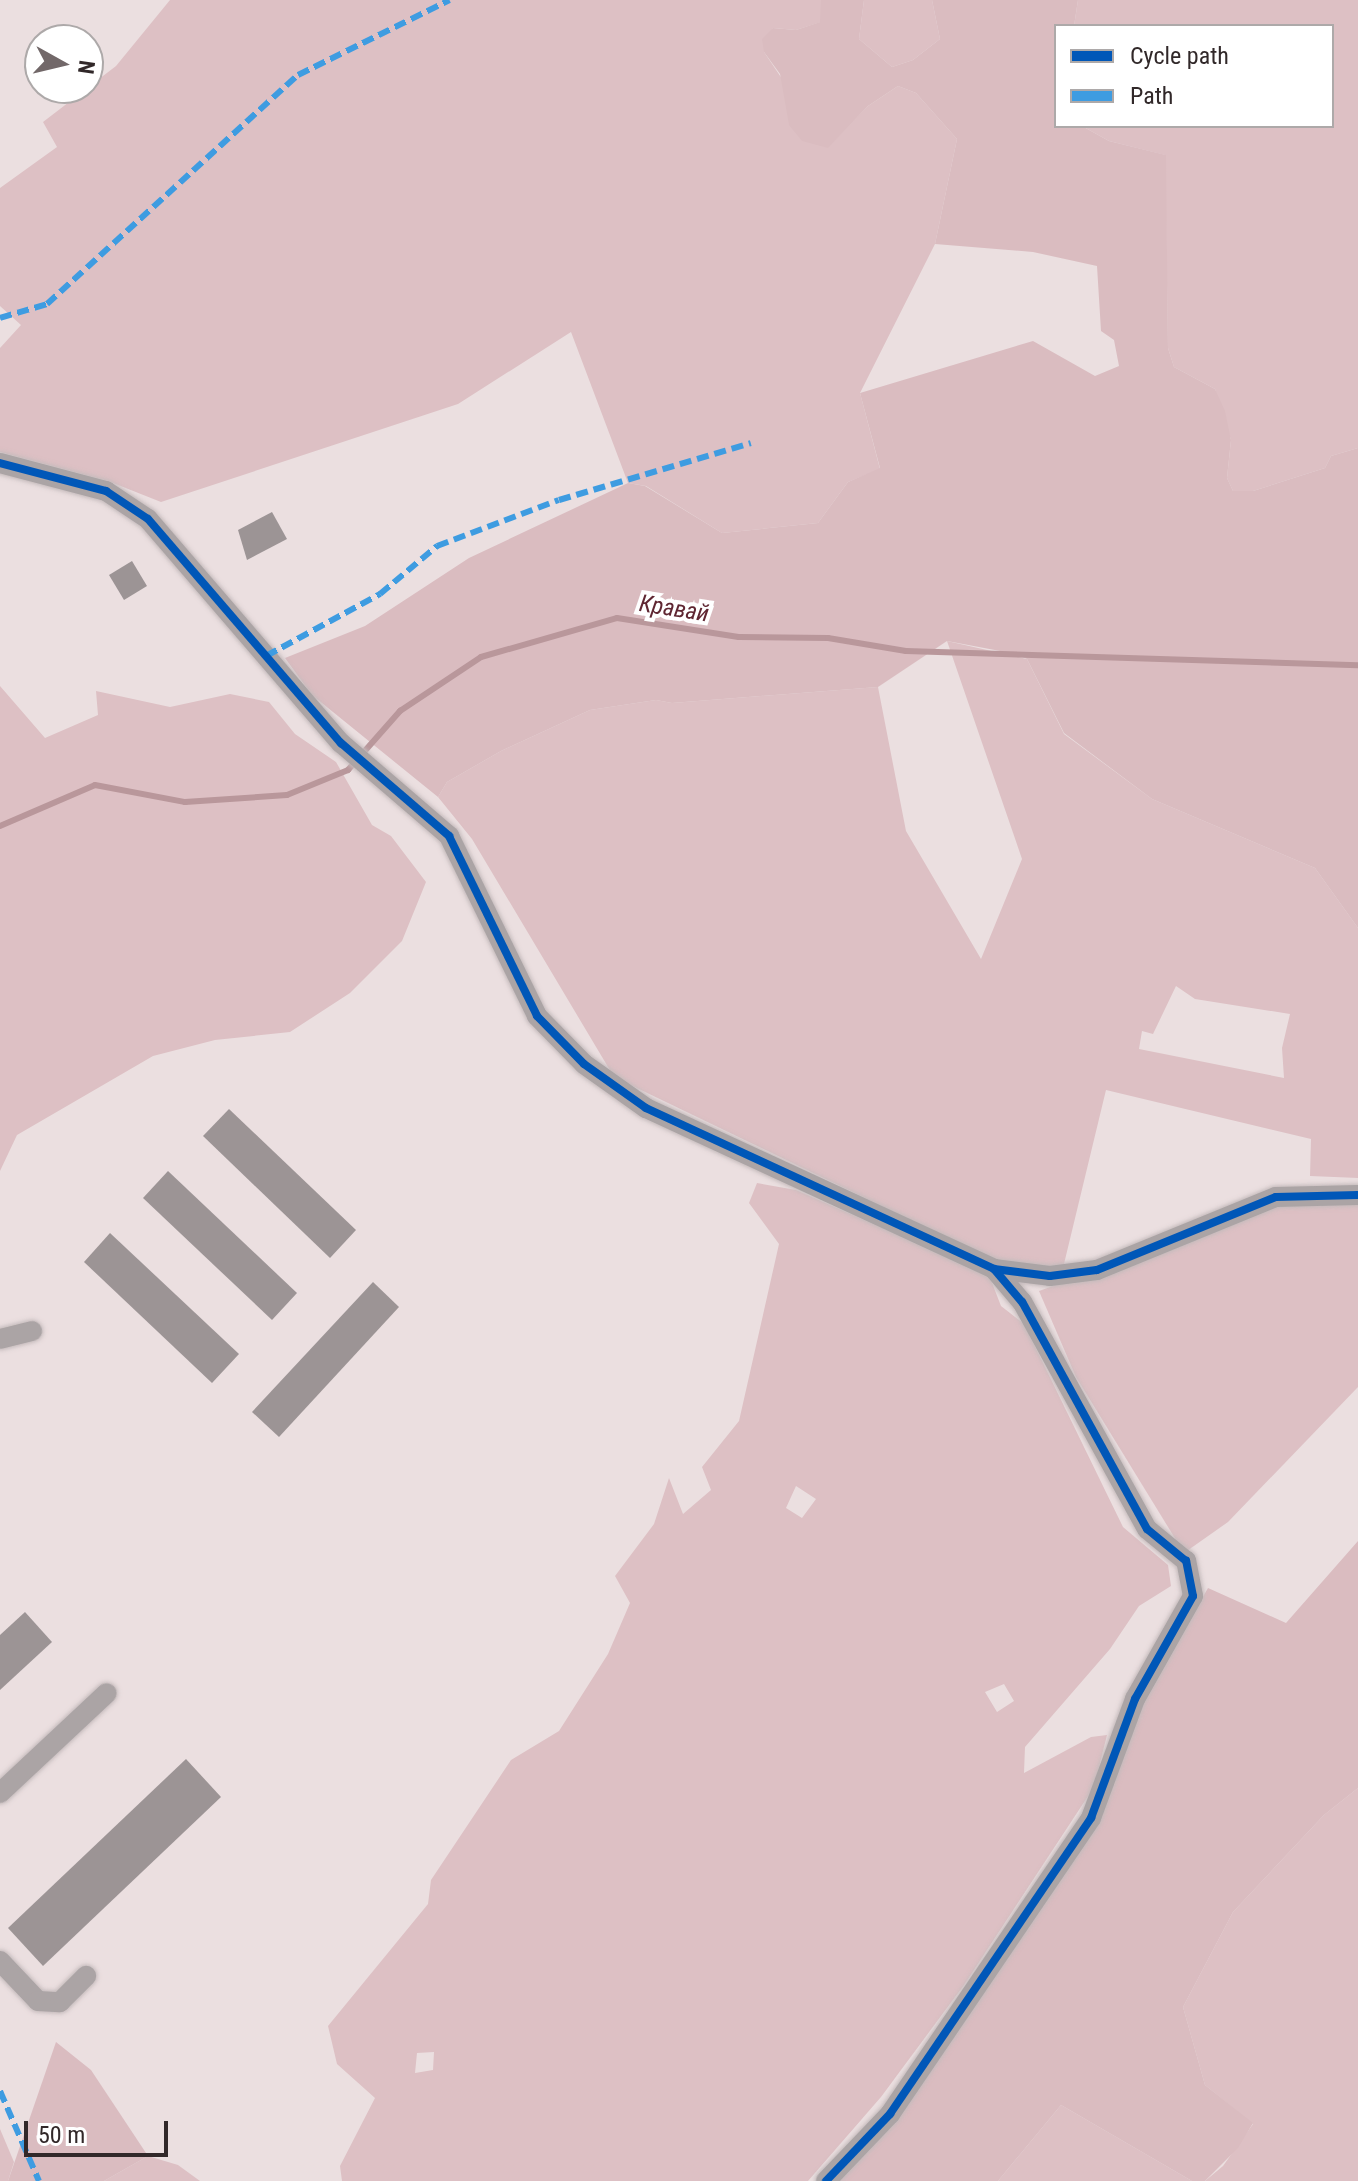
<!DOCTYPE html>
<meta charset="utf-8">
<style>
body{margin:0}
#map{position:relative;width:1358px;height:2181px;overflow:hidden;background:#ebdfe0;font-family:"Roboto Condensed",sans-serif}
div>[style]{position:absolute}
.green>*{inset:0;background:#ddc0c4}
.forest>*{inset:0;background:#dabcc0}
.stream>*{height:6px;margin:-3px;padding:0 3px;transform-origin:3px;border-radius:3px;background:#b9979b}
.building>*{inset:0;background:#9c9495}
.roads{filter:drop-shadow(0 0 2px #c5bbbc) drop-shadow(0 0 2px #c5bbbc)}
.minor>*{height:20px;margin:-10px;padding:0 10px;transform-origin:10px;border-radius:10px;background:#aba4a5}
.quiet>*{height:6px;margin-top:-3px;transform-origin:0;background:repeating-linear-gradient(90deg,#3e9ce1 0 12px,transparent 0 18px)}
.cycleway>*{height:8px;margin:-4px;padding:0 4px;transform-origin:4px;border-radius:4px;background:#0057b8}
span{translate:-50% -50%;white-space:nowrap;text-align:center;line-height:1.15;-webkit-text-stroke:8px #fff;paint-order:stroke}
.water-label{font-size:24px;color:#5f2632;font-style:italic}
.legend{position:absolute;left:1054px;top:24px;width:280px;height:104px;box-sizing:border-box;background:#fff;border:2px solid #ada9a9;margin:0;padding:10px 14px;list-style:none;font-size:24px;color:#312829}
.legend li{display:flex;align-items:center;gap:16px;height:40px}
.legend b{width:40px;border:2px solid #ada9a9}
.north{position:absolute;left:24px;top:24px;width:80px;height:80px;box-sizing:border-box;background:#fff;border:2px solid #ada9a9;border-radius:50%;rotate:98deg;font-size:22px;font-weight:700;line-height:32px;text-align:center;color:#312829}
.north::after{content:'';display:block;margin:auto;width:28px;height:36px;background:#726869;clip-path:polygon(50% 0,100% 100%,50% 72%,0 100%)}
.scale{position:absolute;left:24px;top:2121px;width:144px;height:36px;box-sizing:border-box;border:4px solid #312829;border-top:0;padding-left:10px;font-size:24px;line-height:28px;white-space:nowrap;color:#312829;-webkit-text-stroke:6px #fff;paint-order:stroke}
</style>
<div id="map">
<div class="green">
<i style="clip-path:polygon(170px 0,821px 0,821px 22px,796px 30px,773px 28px,764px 52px,828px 147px,868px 106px,898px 86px,916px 93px,957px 139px,935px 244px,860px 393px,880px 469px,848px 482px,818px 523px,722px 533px,646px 486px,628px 483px,571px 332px,458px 404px,161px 502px,108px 481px,0 452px,0 348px,21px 325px,0 306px,0 188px,57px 147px,43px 122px,116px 66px)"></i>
<i style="clip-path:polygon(864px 0,932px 0,940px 39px,913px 60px,892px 67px,859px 39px)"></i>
<i style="clip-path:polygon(1078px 0,1358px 0,1358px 448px,1331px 456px,1325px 468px,1253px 491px,1233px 491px,1227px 478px,1231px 440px,1215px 389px,1174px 367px,1168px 348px,1165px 155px,1109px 141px,1082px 126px,1332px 126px,1332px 26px,1074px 26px)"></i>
<i style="clip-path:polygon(evenodd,947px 641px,1027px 659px,1064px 734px,1152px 799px,1315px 868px,1358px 928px,1358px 1178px,1310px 1176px,1311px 1139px,1106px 1090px,1063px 1268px,1000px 1263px,614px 1077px,472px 839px,438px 797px,447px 782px,501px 751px,590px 710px,656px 700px,672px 703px,878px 687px,906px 831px,981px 959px,1022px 859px,947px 641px,1176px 986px,1195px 999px,1290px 1014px,1282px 1048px,1284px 1078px,1139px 1049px,1142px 1031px,1153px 1034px,1176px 986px)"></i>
<i style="clip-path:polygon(0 686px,45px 738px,98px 715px,96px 691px,170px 707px,230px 694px,269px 702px,295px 734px,336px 762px,372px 825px,391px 836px,426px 882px,402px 941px,350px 993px,290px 1032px,215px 1040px,153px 1056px,17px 1135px,0 1171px)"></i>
<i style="clip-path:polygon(evenodd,757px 1183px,796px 1190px,989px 1275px,1001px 1306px,1024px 1324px,1123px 1527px,1168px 1565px,1171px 1586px,1139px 1606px,1110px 1649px,1025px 1747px,1024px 1773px,1091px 1737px,1107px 1735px,1094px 1787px,964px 1985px,881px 2097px,808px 2181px,342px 2181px,340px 2166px,375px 2098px,337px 2064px,328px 2026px,428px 1904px,431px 1880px,511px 1760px,559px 1731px,608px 1654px,630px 1603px,615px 1576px,654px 1524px,669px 1478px,683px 1514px,711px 1490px,702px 1467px,739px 1421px,779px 1244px,749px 1203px,757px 1183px,796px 1486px,816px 1499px,802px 1518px,786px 1508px,796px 1486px,757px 1183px,1004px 1684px,1014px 1701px,997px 1712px,985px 1692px,1004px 1684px,757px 1183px,434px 2052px,433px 2070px,415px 2073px,417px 2053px,434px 2052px)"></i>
<i style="clip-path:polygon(1302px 1197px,1358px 1200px,1358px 1387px,1228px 1522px,1184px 1553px,1076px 1377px,1039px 1291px)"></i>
<i style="clip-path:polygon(1358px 1788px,1358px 2181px,1205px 2181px,1223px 2166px,1253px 2124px,1205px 2085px,1183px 2007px,1233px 1912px,1324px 1815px)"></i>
<i style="clip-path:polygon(1061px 2105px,1192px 2181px,998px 2181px)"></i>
<i style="clip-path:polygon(0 2129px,14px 2162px,8px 2181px,0 2181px)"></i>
<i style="clip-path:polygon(148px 2156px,178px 2165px,200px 2181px,104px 2181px)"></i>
</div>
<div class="forest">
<i style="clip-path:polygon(821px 0,864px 0,859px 39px,892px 67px,913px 60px,940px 39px,932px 0,1078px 0,1074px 26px,1056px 26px,1056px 126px,1082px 126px,1109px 141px,1166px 155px,1168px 348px,1174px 367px,1215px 389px,1225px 411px,1231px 440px,1227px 478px,1233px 491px,1253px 491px,1325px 468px,1331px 456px,1358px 448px,1358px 928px,1315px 868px,1152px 799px,1064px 733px,1027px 659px,1016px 654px,947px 641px,878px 687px,672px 703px,656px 700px,590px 710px,501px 751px,447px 782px,438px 797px,312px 695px,285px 658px,365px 626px,469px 558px,628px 483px,645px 486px,722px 533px,818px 523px,848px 482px,880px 468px,860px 393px,1033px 341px,1095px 376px,1119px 366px,1114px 340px,1101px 331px,1097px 266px,1033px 252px,935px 244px,957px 139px,916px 93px,898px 86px,868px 106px,828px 148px,802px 141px,789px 125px,780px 74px,764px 52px,762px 39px,773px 28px,796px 30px,820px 22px)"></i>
<i style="clip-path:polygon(1358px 1541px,1358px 1788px,1324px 1815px,1233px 1912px,1183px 2007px,1205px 2085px,1253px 2123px,1238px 2148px,1205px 2181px,1192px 2181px,1061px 2105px,998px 2181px,830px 2181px,1041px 1900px,1115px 1752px,1208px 1588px,1286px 1623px)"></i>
<i style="clip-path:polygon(56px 2042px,91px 2070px,148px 2156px,104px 2181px,8px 2181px)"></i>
</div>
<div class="stream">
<i style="left:0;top:826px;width:103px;rotate:-23.3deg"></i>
<i style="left:95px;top:785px;width:92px;rotate:10.7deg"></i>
<i style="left:185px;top:802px;width:102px;rotate:-3.9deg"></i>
<i style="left:287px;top:795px;width:66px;rotate:-22.3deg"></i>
<i style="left:348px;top:770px;width:79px;rotate:-48.6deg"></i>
<i style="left:400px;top:711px;width:97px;rotate:-33.7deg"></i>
<i style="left:481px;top:657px;width:141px;rotate:-16deg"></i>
<i style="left:617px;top:618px;width:123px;rotate:8.9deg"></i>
<i style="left:739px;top:637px;width:89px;rotate:0.6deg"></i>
<i style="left:828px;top:638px;width:79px;rotate:9.5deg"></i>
<i style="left:906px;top:651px;width:452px;rotate:1.8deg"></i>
</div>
<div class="building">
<i style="clip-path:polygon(272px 512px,287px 539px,247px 560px,238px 530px)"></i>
<i style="clip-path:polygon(132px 561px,147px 586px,124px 600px,109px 575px)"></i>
<i style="clip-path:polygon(229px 1109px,356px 1230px,330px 1258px,203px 1136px)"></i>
<i style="clip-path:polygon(168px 1171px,297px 1293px,272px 1320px,143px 1198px)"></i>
<i style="clip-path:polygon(110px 1233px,239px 1354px,212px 1383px,84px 1262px)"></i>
<i style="clip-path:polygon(373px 1282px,399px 1307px,279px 1437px,252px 1412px)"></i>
<i style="clip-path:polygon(25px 1612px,52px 1642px,0 1690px,0 1635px)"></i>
<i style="clip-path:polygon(186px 1759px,221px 1797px,43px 1966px,8px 1928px)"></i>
</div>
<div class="roads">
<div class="minor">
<i style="left:0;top:463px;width:110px;rotate:14.8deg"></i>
<i style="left:106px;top:491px;width:50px;rotate:33.7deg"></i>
<i style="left:148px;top:519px;width:296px;rotate:49.3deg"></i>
<i style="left:341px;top:743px;width:143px;rotate:40.7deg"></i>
<i style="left:449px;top:836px;width:200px;rotate:63.9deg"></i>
<i style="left:537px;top:1016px;width:67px;rotate:45.6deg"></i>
<i style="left:584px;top:1064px;width:76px;rotate:35.4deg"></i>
<i style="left:646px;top:1108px;width:383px;rotate:24.8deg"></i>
<i style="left:994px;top:1269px;width:56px;rotate:7.1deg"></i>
<i style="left:1050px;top:1276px;width:47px;rotate:-7.3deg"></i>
<i style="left:1097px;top:1270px;width:193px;rotate:-22.2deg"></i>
<i style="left:1276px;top:1197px;width:82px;rotate:-1.4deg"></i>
<i style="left:0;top:1339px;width:33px;rotate:-14deg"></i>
<i style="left:0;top:1793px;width:146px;rotate:-43.1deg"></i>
<i style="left:0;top:1961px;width:55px;rotate:46.5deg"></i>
<i style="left:38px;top:2001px;width:22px;rotate:3deg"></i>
<i style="left:60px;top:2002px;width:37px;rotate:-45deg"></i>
<i style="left:826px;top:2181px;width:93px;rotate:-46.3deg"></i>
<i style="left:890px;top:2114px;width:358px;rotate:-55.8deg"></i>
<i style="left:1091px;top:1818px;width:127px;rotate:-69.7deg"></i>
<i style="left:1135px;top:1699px;width:118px;rotate:-60.6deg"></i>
<i style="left:1193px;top:1596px;width:36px;rotate:-101deg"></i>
<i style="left:1186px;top:1561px;width:50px;rotate:-140.6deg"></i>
<i style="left:1147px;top:1529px;width:259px;rotate:-118.8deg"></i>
<i style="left:1022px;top:1302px;width:43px;rotate:-130.3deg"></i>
</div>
</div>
<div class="quiet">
<i style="left:0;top:318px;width:49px;rotate:-16.6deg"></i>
<i style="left:47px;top:304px;width:340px;rotate:-42.4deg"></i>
<i style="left:298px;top:75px;width:169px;rotate:-26.3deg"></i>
<i style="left:266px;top:656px;width:130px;rotate:-28.5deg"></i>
<i style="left:380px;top:594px;width:75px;rotate:-40.1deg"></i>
<i style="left:437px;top:546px;width:130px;rotate:-20.7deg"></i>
<i style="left:559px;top:500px;width:200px;rotate:-16.5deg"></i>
<i style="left:0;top:2091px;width:98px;rotate:66.6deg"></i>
</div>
<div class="cycleway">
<i style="left:0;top:463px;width:110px;rotate:14.8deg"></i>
<i style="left:106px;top:491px;width:50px;rotate:33.7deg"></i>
<i style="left:148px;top:519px;width:296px;rotate:49.3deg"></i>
<i style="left:341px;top:743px;width:143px;rotate:40.7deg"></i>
<i style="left:449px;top:836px;width:200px;rotate:63.9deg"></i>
<i style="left:537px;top:1016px;width:67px;rotate:45.6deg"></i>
<i style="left:584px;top:1064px;width:76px;rotate:35.4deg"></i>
<i style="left:646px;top:1108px;width:383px;rotate:24.8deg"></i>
<i style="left:994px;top:1269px;width:56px;rotate:7.1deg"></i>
<i style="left:1050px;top:1276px;width:47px;rotate:-7.3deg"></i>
<i style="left:1097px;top:1270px;width:193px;rotate:-22.2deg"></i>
<i style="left:1276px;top:1197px;width:82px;rotate:-1.4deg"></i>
<i style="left:826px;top:2181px;width:93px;rotate:-46.3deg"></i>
<i style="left:890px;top:2114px;width:358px;rotate:-55.8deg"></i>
<i style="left:1091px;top:1818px;width:127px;rotate:-69.7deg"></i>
<i style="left:1135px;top:1699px;width:118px;rotate:-60.6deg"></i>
<i style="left:1193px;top:1596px;width:36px;rotate:-101deg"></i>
<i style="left:1186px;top:1561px;width:50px;rotate:-140.6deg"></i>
<i style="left:1147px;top:1529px;width:259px;rotate:-118.8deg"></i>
<i style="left:1022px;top:1302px;width:43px;rotate:-130.3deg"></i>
</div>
<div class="water-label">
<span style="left:674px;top:609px;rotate:9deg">Кравай</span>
</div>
<ul class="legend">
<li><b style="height:10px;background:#0057b8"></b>Cycle path</li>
<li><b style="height:10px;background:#3e9ce1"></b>Path</li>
</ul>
<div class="north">N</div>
<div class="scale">50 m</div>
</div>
